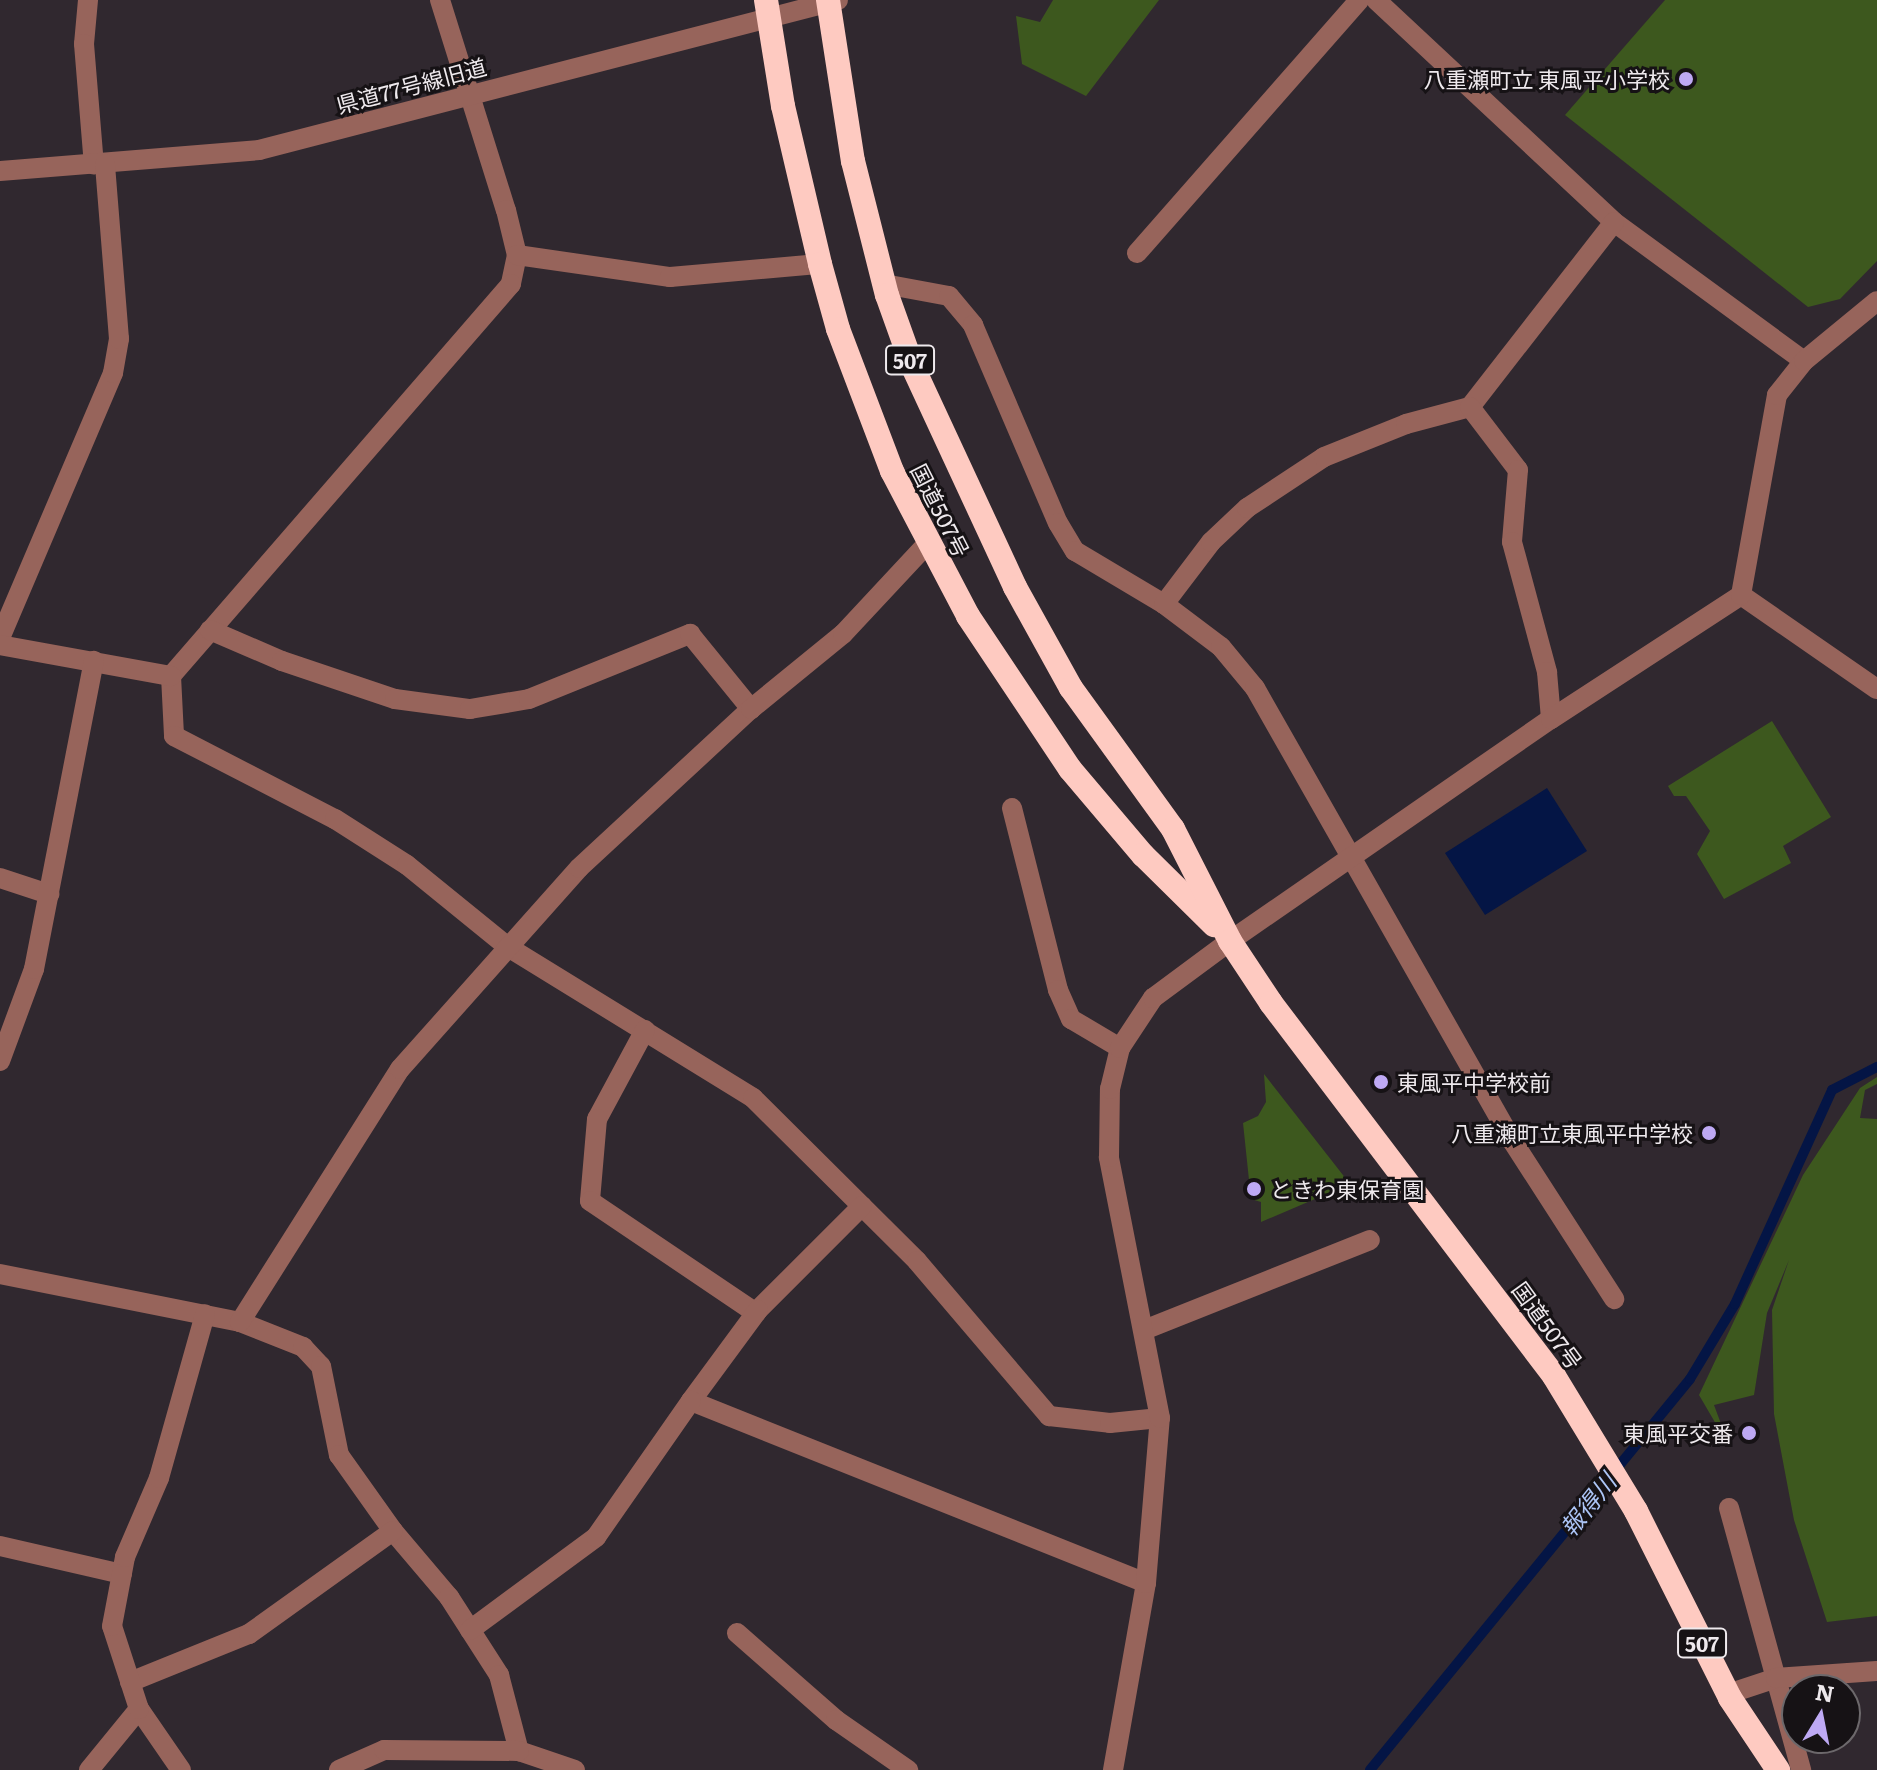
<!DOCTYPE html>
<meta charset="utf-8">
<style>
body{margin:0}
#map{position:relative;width:1877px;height:1770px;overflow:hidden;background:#30282f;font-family:Literata,"Noto Sans JP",serif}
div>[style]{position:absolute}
.green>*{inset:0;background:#3d581e}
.water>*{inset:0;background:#041545}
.stream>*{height:10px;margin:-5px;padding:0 5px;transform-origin:5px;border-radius:5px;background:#041545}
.minor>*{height:20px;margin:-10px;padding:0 10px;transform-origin:10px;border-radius:10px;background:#97645b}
.highway>*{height:24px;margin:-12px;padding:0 12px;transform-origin:12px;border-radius:12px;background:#fecac1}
.dots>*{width:22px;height:22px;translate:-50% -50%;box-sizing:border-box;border:4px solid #161215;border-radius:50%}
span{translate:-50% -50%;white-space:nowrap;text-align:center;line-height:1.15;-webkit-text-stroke:6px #161215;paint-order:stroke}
.shield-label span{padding:2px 6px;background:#161215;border:2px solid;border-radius:6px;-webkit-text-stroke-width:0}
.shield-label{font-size:20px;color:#eee9ed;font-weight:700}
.poi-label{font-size:22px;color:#eee9ed}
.right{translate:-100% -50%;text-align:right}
.left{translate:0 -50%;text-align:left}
.street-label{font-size:22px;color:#eee9ed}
.water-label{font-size:24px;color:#acc5f6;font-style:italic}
.north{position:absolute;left:1781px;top:1674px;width:80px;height:80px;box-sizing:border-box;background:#161215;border:2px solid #6c686b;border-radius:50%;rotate:10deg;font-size:22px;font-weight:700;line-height:32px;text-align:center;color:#eee9ed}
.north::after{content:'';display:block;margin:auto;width:28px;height:36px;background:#bea9f4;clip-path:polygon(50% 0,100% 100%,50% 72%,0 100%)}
</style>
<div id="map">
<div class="green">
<i style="clip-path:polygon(1053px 0,1159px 0,1086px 96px,1022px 64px,1016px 16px,1040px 22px)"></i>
<i style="clip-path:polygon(1665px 0,1877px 0,1877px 261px,1840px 299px,1808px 307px,1565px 115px)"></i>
<i style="clip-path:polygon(1772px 721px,1831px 817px,1783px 846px,1791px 863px,1724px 899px,1697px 854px,1710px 831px,1686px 796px,1674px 796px,1668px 786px)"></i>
<i style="clip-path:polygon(1264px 1074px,1350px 1184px,1261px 1222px,1261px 1202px,1251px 1199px,1243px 1123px,1258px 1116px,1266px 1102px)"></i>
<i style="clip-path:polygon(1877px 1077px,1877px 1084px,1865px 1090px,1860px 1118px,1877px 1119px,1877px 1616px,1827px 1622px,1794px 1520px,1774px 1414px,1772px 1310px,1789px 1260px,1767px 1313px,1754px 1395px,1714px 1405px,1730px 1448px,1699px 1395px,1803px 1175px,1860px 1088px)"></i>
</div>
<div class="water">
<i style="clip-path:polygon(1547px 788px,1587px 851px,1485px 915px,1445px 853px)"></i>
</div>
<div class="stream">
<i style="left:1370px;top:1770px;width:505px;rotate:-50.7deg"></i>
<i style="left:1690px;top:1379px;width:87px;rotate:-59deg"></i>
<i style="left:1735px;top:1304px;width:235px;rotate:-65.6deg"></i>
<i style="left:1832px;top:1090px;width:51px;rotate:-27.1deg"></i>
</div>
<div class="minor">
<i style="left:88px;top:0;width:44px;rotate:95.2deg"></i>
<i style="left:84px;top:44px;width:121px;rotate:85.3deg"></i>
<i style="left:440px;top:0;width:220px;rotate:72.6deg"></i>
<i style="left:506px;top:210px;width:46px;rotate:76.3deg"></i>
<i style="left:517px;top:255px;width:30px;rotate:102deg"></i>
<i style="left:511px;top:284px;width:519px;rotate:130.94deg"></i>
<i style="left:171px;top:676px;width:60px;rotate:87.1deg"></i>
<i style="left:174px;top:736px;width:181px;rotate:27.3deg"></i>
<i style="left:335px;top:819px;width:85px;rotate:32.6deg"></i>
<i style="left:407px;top:865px;width:130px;rotate:39.1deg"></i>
<i style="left:508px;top:947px;width:288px;rotate:31.6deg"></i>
<i style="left:753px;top:1098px;width:231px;rotate:44.8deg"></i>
<i style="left:917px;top:1261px;width:204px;rotate:49.6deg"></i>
<i style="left:1049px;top:1416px;width:61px;rotate:6.5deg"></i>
<i style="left:1110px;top:1423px;width:50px;rotate:-5.7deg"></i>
<i style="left:1376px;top:0;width:325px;rotate:43deg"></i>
<i style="left:1614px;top:222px;width:235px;rotate:36.2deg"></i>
<i style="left:0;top:171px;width:260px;rotate:-4.6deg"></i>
<i style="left:259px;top:150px;width:598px;rotate:-14.52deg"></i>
<i style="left:1137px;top:253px;width:337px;rotate:-48.7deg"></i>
<i style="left:517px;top:255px;width:155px;rotate:8.2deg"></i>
<i style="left:670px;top:277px;width:151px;rotate:-5deg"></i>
<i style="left:884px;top:284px;width:66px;rotate:10.5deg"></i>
<i style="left:949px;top:296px;width:38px;rotate:50deg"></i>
<i style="left:973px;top:325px;width:215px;rotate:66.8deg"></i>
<i style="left:1058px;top:523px;width:33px;rotate:59deg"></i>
<i style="left:1075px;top:551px;width:104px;rotate:30.8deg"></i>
<i style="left:1164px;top:604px;width:71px;rotate:37deg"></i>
<i style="left:1221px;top:647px;width:53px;rotate:50.3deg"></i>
<i style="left:1255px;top:688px;width:522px;rotate:60.39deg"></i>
<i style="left:1513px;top:1142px;width:187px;rotate:57.2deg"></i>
<i style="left:1470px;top:407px;width:234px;rotate:-52.1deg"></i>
<i style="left:1741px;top:595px;width:165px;rotate:34.7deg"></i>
<i style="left:1164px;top:604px;width:78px;rotate:-52.8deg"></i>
<i style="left:1211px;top:542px;width:50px;rotate:-43.4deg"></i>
<i style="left:1247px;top:508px;width:92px;rotate:-33.5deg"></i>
<i style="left:1324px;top:457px;width:88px;rotate:-21.9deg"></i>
<i style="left:1406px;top:424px;width:66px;rotate:-14.9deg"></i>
<i style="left:1470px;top:407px;width:79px;rotate:52.7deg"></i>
<i style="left:1518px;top:470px;width:72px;rotate:94.8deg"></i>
<i style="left:1512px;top:542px;width:135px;rotate:74.9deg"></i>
<i style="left:1547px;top:672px;width:47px;rotate:85.1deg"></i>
<i style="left:210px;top:630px;width:78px;rotate:23.3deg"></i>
<i style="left:282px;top:661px;width:119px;rotate:18.6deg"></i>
<i style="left:395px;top:699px;width:76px;rotate:7.6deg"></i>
<i style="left:470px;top:709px;width:60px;rotate:-9.6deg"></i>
<i style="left:529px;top:699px;width:174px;rotate:-22deg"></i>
<i style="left:690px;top:634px;width:97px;rotate:50.9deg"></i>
<i style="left:0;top:638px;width:288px;rotate:-66.9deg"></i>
<i style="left:113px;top:373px;width:35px;rotate:-80deg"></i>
<i style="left:119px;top:339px;width:175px;rotate:-94.6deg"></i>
<i style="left:0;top:645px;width:174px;rotate:10.3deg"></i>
<i style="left:1012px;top:808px;width:188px;rotate:75.8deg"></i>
<i style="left:1058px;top:990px;width:32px;rotate:66deg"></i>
<i style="left:1071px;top:1019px;width:57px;rotate:30.6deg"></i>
<i style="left:0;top:878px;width:52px;rotate:18.1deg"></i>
<i style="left:645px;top:1030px;width:101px;rotate:118.3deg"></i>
<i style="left:597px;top:1119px;width:82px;rotate:94.9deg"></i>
<i style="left:590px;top:1201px;width:200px;rotate:34deg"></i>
<i style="left:0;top:1061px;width:98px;rotate:-69.7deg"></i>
<i style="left:34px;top:969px;width:314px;rotate:-79deg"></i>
<i style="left:862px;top:1206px;width:147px;rotate:135deg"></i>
<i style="left:758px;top:1310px;width:113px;rotate:126.4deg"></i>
<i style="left:691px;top:1401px;width:490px;rotate:21.8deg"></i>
<i style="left:0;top:1274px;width:245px;rotate:11.3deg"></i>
<i style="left:240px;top:1322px;width:68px;rotate:21.6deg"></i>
<i style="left:303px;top:1347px;width:26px;rotate:47deg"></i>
<i style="left:321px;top:1366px;width:91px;rotate:78.6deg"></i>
<i style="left:339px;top:1455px;width:93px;rotate:54.6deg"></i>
<i style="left:393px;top:1531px;width:87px;rotate:49.7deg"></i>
<i style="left:449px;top:1597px;width:93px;rotate:57.3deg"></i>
<i style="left:499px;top:1675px;width:79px;rotate:75.3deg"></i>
<i style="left:519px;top:1751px;width:59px;rotate:18.7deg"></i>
<i style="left:240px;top:1322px;width:299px;rotate:-57.7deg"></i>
<i style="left:400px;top:1069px;width:269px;rotate:-48.3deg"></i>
<i style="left:579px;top:868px;width:234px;rotate:-42.8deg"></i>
<i style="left:751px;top:709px;width:119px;rotate:-39.2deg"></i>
<i style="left:843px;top:634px;width:125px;rotate:-47deg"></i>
<i style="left:1144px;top:1330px;width:243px;rotate:-21.7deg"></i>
<i style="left:1729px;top:1508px;width:272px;rotate:74.6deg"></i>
<i style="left:0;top:1546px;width:125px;rotate:12.9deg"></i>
<i style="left:470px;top:1630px;width:157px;rotate:-36.4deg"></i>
<i style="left:596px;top:1537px;width:166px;rotate:-55.1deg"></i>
<i style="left:737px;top:1633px;width:132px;rotate:41.3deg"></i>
<i style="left:836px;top:1720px;width:88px;rotate:34.8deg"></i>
<i style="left:130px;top:1682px;width:128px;rotate:-22deg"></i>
<i style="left:249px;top:1634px;width:177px;rotate:-35.6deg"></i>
<i style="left:1728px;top:1694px;width:51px;rotate:-18.4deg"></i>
<i style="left:1776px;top:1678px;width:101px;rotate:-4deg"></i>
<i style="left:139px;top:1709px;width:74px;rotate:55.5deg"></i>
<i style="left:89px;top:1770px;width:79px;rotate:-50.7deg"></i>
<i style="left:139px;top:1709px;width:87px;rotate:-108deg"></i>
<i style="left:112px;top:1626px;width:70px;rotate:-79.3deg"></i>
<i style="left:125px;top:1557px;width:86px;rotate:-66.7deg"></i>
<i style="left:159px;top:1478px;width:170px;rotate:-74.3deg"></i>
<i style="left:339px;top:1770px;width:49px;rotate:-24deg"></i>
<i style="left:384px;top:1750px;width:135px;rotate:0.4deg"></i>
<i style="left:1113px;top:1770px;width:190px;rotate:-80deg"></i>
<i style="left:1146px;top:1583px;width:166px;rotate:-85.2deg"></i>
<i style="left:1160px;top:1418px;width:266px;rotate:-101.1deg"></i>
<i style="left:1109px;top:1157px;width:68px;rotate:-89.2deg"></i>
<i style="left:1110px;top:1089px;width:42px;rotate:-76.3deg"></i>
<i style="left:1120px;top:1048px;width:60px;rotate:-56.6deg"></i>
<i style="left:1153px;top:998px;width:96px;rotate:-36.5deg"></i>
<i style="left:1230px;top:941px;width:390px;rotate:-34.7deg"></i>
<i style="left:1551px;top:719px;width:227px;rotate:-33.1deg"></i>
<i style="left:1741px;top:595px;width:203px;rotate:-79.8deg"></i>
<i style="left:1777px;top:395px;width:43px;rotate:-51.5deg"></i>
<i style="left:1804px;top:361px;width:94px;rotate:-39.4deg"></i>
</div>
<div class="highway">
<i style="left:766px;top:0;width:107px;rotate:80.9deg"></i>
<i style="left:783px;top:106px;width:162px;rotate:76.8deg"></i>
<i style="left:820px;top:264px;width:67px;rotate:74.5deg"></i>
<i style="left:838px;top:329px;width:152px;rotate:69.2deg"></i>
<i style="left:892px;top:471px;width:164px;rotate:62.3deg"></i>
<i style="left:968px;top:616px;width:184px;rotate:56.3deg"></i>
<i style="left:1070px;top:769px;width:113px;rotate:49.7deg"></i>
<i style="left:1143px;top:855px;width:100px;rotate:44.6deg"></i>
<i style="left:828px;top:0;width:163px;rotate:81.2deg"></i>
<i style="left:853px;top:161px;width:138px;rotate:75.8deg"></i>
<i style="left:887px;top:295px;width:74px;rotate:70.3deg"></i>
<i style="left:912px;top:365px;width:245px;rotate:65.1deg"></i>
<i style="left:1015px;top:587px;width:115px;rotate:61deg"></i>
<i style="left:1071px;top:688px;width:174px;rotate:54.1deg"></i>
<i style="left:1173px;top:829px;width:126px;rotate:63deg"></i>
<i style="left:1230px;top:941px;width:74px;rotate:56.5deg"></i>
<i style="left:1271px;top:1003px;width:468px;rotate:52.8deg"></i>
<i style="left:1554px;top:1376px;width:158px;rotate:58.7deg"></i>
<i style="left:1636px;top:1511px;width:209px;rotate:63.3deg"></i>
<i style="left:1730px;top:1698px;width:87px;rotate:56.3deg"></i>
</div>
<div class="dots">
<i style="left:1686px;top:79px;background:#bea9f4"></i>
<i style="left:1381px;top:1082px;background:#bea9f4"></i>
<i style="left:1709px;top:1133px;background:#bea9f4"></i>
<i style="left:1254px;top:1189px;background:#bea9f4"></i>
<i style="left:1749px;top:1433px;background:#bea9f4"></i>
</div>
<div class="shield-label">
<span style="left:910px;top:360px">507</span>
<span style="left:1702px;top:1643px">507</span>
</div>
<div class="poi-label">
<span class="right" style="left:1670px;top:79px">八重瀬町立 東風平小学校</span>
<span class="left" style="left:1397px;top:1082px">東風平中学校前</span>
<span class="right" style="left:1693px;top:1133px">八重瀬町立東風平中学校</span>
<span class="left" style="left:1270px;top:1189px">ときわ東保育園</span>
<span class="right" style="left:1733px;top:1433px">東風平交番</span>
</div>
<div class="street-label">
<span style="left:411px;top:85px;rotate:-15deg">県道77号線旧道</span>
<span style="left:941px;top:510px;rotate:63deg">国道507号</span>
<span style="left:1548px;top:1325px;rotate:54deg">国道507号</span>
</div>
<div class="water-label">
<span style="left:1587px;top:1504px;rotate:-51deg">報得川</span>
</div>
<div class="north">N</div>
</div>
